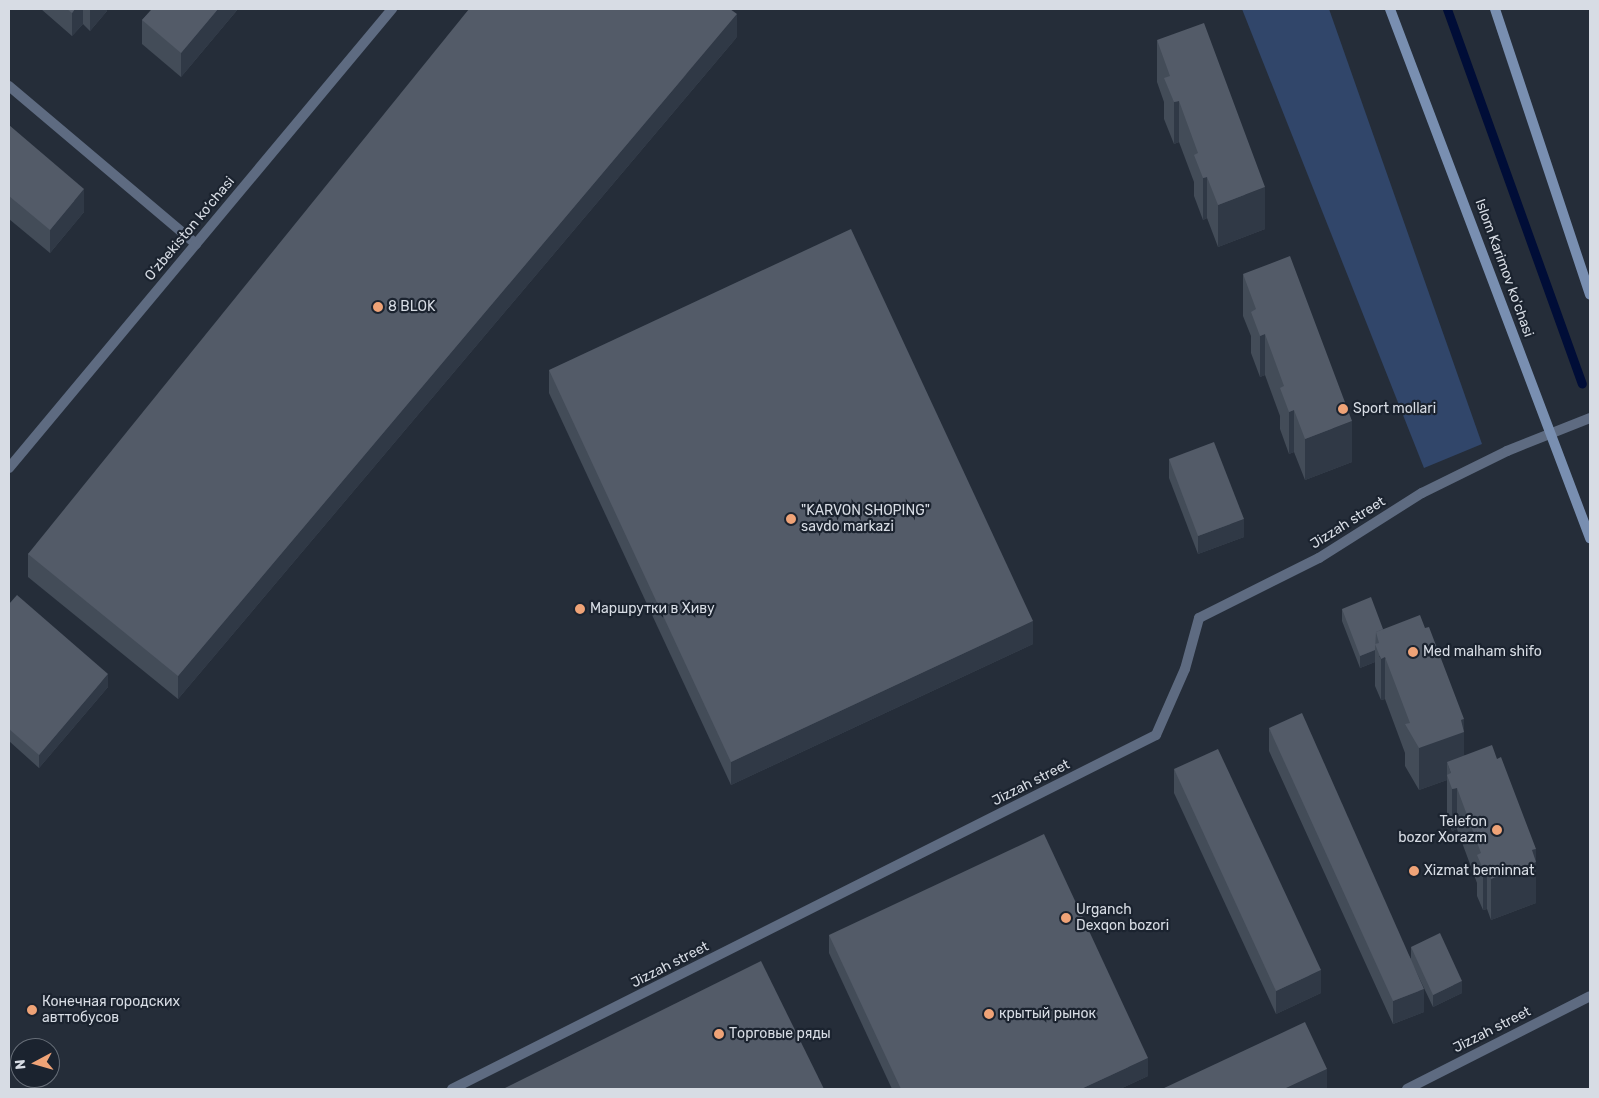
<!DOCTYPE html>
<meta charset="utf-8">
<style>
body{margin:0}
#map{position:relative;width:1599px;height:1098px;overflow:hidden;background:#252d39;font-family:Rubik,sans-serif}
div>[style]{position:absolute}
.green>*{inset:0;background:#31466a}
.stream>*{height:9px;margin:-4.5px;padding:0 4.5px;transform-origin:4.5px;border-radius:4.5px;background:#000d37}
.street>*{height:10px;margin:-5px;padding:0 5px;transform-origin:5px;border-radius:5px;background:#5e6b81}
.secondary>*{height:10px;margin:-5px;padding:0 5px;transform-origin:5px;border-radius:5px;background:#798fb1}
.wall>*{inset:0;background:#434c58}
.shaded-wall>*{inset:0;background:#303946}
.building>*{inset:0;background:#535b68}
.dots>*{width:14px;height:14px;translate:-50% -50%;box-sizing:border-box;border:2px solid #1b232f;border-radius:50%}
span{translate:-50% -50%;white-space:nowrap;text-align:center;line-height:1.15;-webkit-text-stroke:4.5px #1b232f;paint-order:stroke}
.street-label{font-size:14px;color:#d7dce4}
.poi-label{font-size:14px;color:#d7dce4}
.left{translate:0 -50%;text-align:left}
.right{translate:-100% -50%;text-align:right}
.frame{position:absolute;inset:0;border:10px solid #d7dce4;pointer-events:none}
.north{position:absolute;left:10px;top:1038px;width:50px;height:50px;box-sizing:border-box;background:#1b232f;border:1px solid #666d77;border-radius:50%;rotate:264deg;font-size:14px;font-weight:700;line-height:20px;text-align:center;color:#d7dce4}
.north::after{content:'';display:block;margin:auto;width:18px;height:22px;background:#efa377;clip-path:polygon(50% 0,100% 100%,50% 72%,0 100%)}
</style>
<div id="map">
<div class="green">
<i style="clip-path:polygon(1242px 9px,1329px 9px,1482px 444px,1424px 468px)"></i>
</div>
<div class="stream">
<i style="left:1447px;top:9px;width:398px;rotate:70.2deg"></i>
</div>
<div class="street">
<i style="left:9px;top:86px;width:245px;rotate:40.2deg"></i>
<i style="left:9px;top:468px;width:598px;rotate:-50.16deg"></i>
<i style="left:452px;top:1089px;width:788px;rotate:-26.7deg"></i>
<i style="left:1156px;top:735px;width:72px;rotate:-66.3deg"></i>
<i style="left:1185px;top:669px;width:53px;rotate:-74.6deg"></i>
<i style="left:1199px;top:618px;width:134px;rotate:-26.6deg"></i>
<i style="left:1319px;top:558px;width:122px;rotate:-32.3deg"></i>
<i style="left:1422px;top:493px;width:95px;rotate:-26.3deg"></i>
<i style="left:1507px;top:451px;width:89px;rotate:-21.7deg"></i>
<i style="left:1407px;top:1089px;width:205px;rotate:-26.9deg"></i>
</div>
<div class="secondary">
<i style="left:1390px;top:9px;width:566px;rotate:69.29deg"></i>
<i style="left:1495px;top:9px;width:301px;rotate:71.6deg"></i>
</div>
<div class="wall">
<i style="clip-path:polygon(41px 9px,107px 9px,107px 11px,90px 31px,83px 24px,72px 36px)"></i>
<i style="clip-path:polygon(152px 9px,238px 9px,181px 77px,142px 44px,142px 20px)"></i>
<i style="clip-path:polygon(737px 37px,178px 699px,28px 577px,28px 554px)"></i>
<i style="clip-path:polygon(1157px 40px,1265px 229px,1218px 247px,1207px 218px,1203px 220px,1194px 196px,1194px 182px,1179px 142px,1174px 144px,1164px 119px,1164px 102px,1157px 82px)"></i>
<i style="clip-path:polygon(9px 125px,84px 212px,50px 253px,9px 219px)"></i>
<i style="clip-path:polygon(1243px 274px,1352px 462px,1305px 480px,1294px 452px,1289px 454px,1280px 429px,1280px 416px,1265px 375px,1260px 377px,1251px 353px,1251px 336px,1243px 316px)"></i>
<i style="clip-path:polygon(549px 370px,1033px 644px,731px 785px,549px 393px)"></i>
<i style="clip-path:polygon(1169px 459px,1244px 537px,1198px 554px,1169px 478px)"></i>
<i style="clip-path:polygon(9px 604px,108px 687px,39px 768px,9px 741px)"></i>
<i style="clip-path:polygon(1342px 609px,1383px 629px,1464px 730px,1464px 755px,1536px 859px,1536px 903px,1491px 920px,1487px 909px,1483px 910px,1477px 896px,1477px 883px,1457px 829px,1452px 831px,1447px 816px,1447px 780px,1419px 790px,1405px 766px,1405px 753px,1385px 699px,1381px 700px,1375px 686px,1375px 662px,1360px 668px,1342px 621px)"></i>
<i style="clip-path:polygon(1269px 728px,1411px 959px,1411px 947px,1462px 993px,1433px 1007px,1414px 967px,1424px 1012px,1393px 1024px,1269px 751px)"></i>
<i style="clip-path:polygon(1174px 769px,1321px 993px,1276px 1014px,1174px 793px)"></i>
<i style="clip-path:polygon(829px 935px,1148px 1076px,1120px 1089px,892px 1089px,829px 953px)"></i>
</div>
<div class="shaded-wall">
<i style="clip-path:polygon(75px 9px,83px 9px,83px 24px,72px 36px,72px 13px)"></i>
<i style="clip-path:polygon(90px 9px,107px 9px,107px 11px,90px 31px)"></i>
<i style="clip-path:polygon(218px 9px,238px 9px,181px 77px,181px 53px)"></i>
<i style="clip-path:polygon(737px 14px,737px 37px,178px 699px,178px 676px)"></i>
<i style="clip-path:polygon(1179px 101px,1179px 142px,1174px 144px,1174px 102px)"></i>
<i style="clip-path:polygon(1207px 177px,1207px 218px,1203px 220px,1203px 178px)"></i>
<i style="clip-path:polygon(1265px 187px,1265px 229px,1218px 247px,1218px 205px)"></i>
<i style="clip-path:polygon(84px 189px,84px 212px,50px 253px,50px 230px)"></i>
<i style="clip-path:polygon(1265px 334px,1265px 375px,1260px 377px,1260px 336px)"></i>
<i style="clip-path:polygon(1294px 410px,1294px 452px,1289px 454px,1289px 412px)"></i>
<i style="clip-path:polygon(1352px 421px,1352px 462px,1305px 480px,1305px 439px)"></i>
<i style="clip-path:polygon(1244px 519px,1244px 537px,1198px 554px,1198px 536px)"></i>
<i style="clip-path:polygon(1033px 621px,1033px 644px,731px 785px,731px 762px)"></i>
<i style="clip-path:polygon(1375px 650px,1375px 662px,1360px 668px,1360px 656px)"></i>
<i style="clip-path:polygon(1379px 656px,1389px 657px,1385px 659px,1385px 699px,1381px 700px,1381px 659px)"></i>
<i style="clip-path:polygon(108px 674px,108px 687px,39px 768px,39px 755px)"></i>
<i style="clip-path:polygon(1464px 719px,1464px 773px,1451px 773px,1447px 762px,1447px 780px,1419px 790px,1419px 748px,1461px 720px)"></i>
<i style="clip-path:polygon(1457px 788px,1457px 829px,1452px 831px,1452px 789px)"></i>
<i style="clip-path:polygon(1536px 849px,1536px 903px,1491px 920px,1491px 879px,1532px 850px)"></i>
<i style="clip-path:polygon(1487px 867px,1487px 909px,1483px 910px,1483px 869px)"></i>
<i style="clip-path:polygon(1321px 970px,1321px 993px,1276px 1014px,1276px 991px)"></i>
<i style="clip-path:polygon(1462px 981px,1462px 993px,1433px 1007px,1433px 995px)"></i>
<i style="clip-path:polygon(1424px 989px,1424px 1012px,1393px 1024px,1393px 1001px)"></i>
<i style="clip-path:polygon(1148px 1058px,1148px 1076px,1120px 1089px,1081px 1089px)"></i>
<i style="clip-path:polygon(1327px 1069px,1327px 1089px,1284px 1089px)"></i>
</div>
<div class="building">
<i style="clip-path:polygon(67px 9px,75px 9px,72px 13px)"></i>
<i style="clip-path:polygon(152px 9px,218px 9px,181px 53px,142px 20px)"></i>
<i style="clip-path:polygon(469px 9px,730px 9px,737px 14px,178px 676px,28px 554px)"></i>
<i style="clip-path:polygon(1204px 23px,1265px 187px,1218px 205px,1207px 177px,1203px 178px,1194px 155px,1198px 153px,1179px 101px,1174px 102px,1164px 78px,1170px 76px,1157px 40px)"></i>
<i style="clip-path:polygon(9px 125px,84px 189px,50px 230px,9px 196px)"></i>
<i style="clip-path:polygon(851px 229px,1033px 621px,731px 762px,549px 370px)"></i>
<i style="clip-path:polygon(1290px 256px,1352px 421px,1305px 439px,1294px 410px,1289px 412px,1280px 388px,1284px 386px,1265px 334px,1260px 336px,1251px 312px,1256px 309px,1243px 274px)"></i>
<i style="clip-path:polygon(1214px 442px,1244px 519px,1198px 536px,1169px 459px)"></i>
<i style="clip-path:polygon(17px 595px,108px 674px,39px 755px,9px 729px,9px 604px)"></i>
<i style="clip-path:polygon(1371px 597px,1383px 629px,1376px 632px,1375px 650px,1360px 656px,1342px 609px)"></i>
<i style="clip-path:polygon(1420px 615px,1425px 628px,1429px 627px,1464px 719px,1461px 720px,1464px 732px,1419px 748px,1405px 724px,1410px 723px,1385px 657px,1381px 659px,1375px 644px,1379px 643px,1376px 632px)"></i>
<i style="clip-path:polygon(1302px 713px,1424px 989px,1393px 1001px,1269px 728px)"></i>
<i style="clip-path:polygon(1492px 745px,1497px 759px,1501px 757px,1536px 849px,1532px 850px,1536px 862px,1491px 879px,1487px 867px,1483px 869px,1477px 855px,1481px 853px,1457px 788px,1452px 789px,1447px 775px,1451px 773px,1447px 762px)"></i>
<i style="clip-path:polygon(1218px 749px,1321px 970px,1276px 991px,1174px 769px)"></i>
<i style="clip-path:polygon(1044px 834px,1148px 1058px,1081px 1089px,901px 1089px,829px 935px)"></i>
<i style="clip-path:polygon(1440px 933px,1462px 981px,1433px 995px,1411px 947px)"></i>
<i style="clip-path:polygon(761px 961px,824px 1089px,503px 1089px)"></i>
<i style="clip-path:polygon(1305px 1022px,1327px 1069px,1284px 1089px,1162px 1089px)"></i>
</div>
<div class="dots">
<i style="left:378px;top:307px;background:#efa377"></i>
<i style="left:1343px;top:409px;background:#efa377"></i>
<i style="left:791px;top:519px;background:#efa377"></i>
<i style="left:580px;top:609px;background:#efa377"></i>
<i style="left:1413px;top:652px;background:#efa377"></i>
<i style="left:1497px;top:830px;background:#efa377"></i>
<i style="left:1414px;top:871px;background:#efa377"></i>
<i style="left:1066px;top:918px;background:#efa377"></i>
<i style="left:32px;top:1010px;background:#efa377"></i>
<i style="left:989px;top:1014px;background:#efa377"></i>
<i style="left:719px;top:1034px;background:#efa377"></i>
</div>
<div class="street-label">
<span style="left:190px;top:229px;rotate:-50deg">O’zbekiston ko‘chasi</span>
<span style="left:1504px;top:268px;rotate:70deg">Islom Karimov ko'chasi</span>
<span style="left:1348px;top:523px;rotate:-32deg">Jizzah street</span>
<span style="left:1031px;top:783px;rotate:-27deg">Jizzah street</span>
<span style="left:670px;top:965px;rotate:-27deg">Jizzah street</span>
<span style="left:1492px;top:1030px;rotate:-27deg">Jizzah street</span>
</div>
<div class="poi-label">
<span class="left" style="left:388px;top:307px">8 BLOK</span>
<span class="left" style="left:1353px;top:409px">Sport mollari</span>
<span class="left" style="left:801px;top:519px">"KARVON SHOPING"<br>savdo markazi</span>
<span class="left" style="left:590px;top:609px">Маршрутки в Хиву</span>
<span class="left" style="left:1423px;top:652px">Med malham shifo</span>
<span class="right" style="left:1487px;top:830px">Telefon<br>bozor Xorazm</span>
<span class="left" style="left:1424px;top:871px">Xizmat beminnat</span>
<span class="left" style="left:1076px;top:918px">Urganch<br>Dexqon bozori</span>
<span class="left" style="left:42px;top:1010px">Конечная городских<br>авттобусов</span>
<span class="left" style="left:999px;top:1014px">крытый рынок</span>
<span class="left" style="left:729px;top:1034px">Торговые ряды</span>
</div>
<div class="frame"></div>
<div class="north">N</div>
</div>
